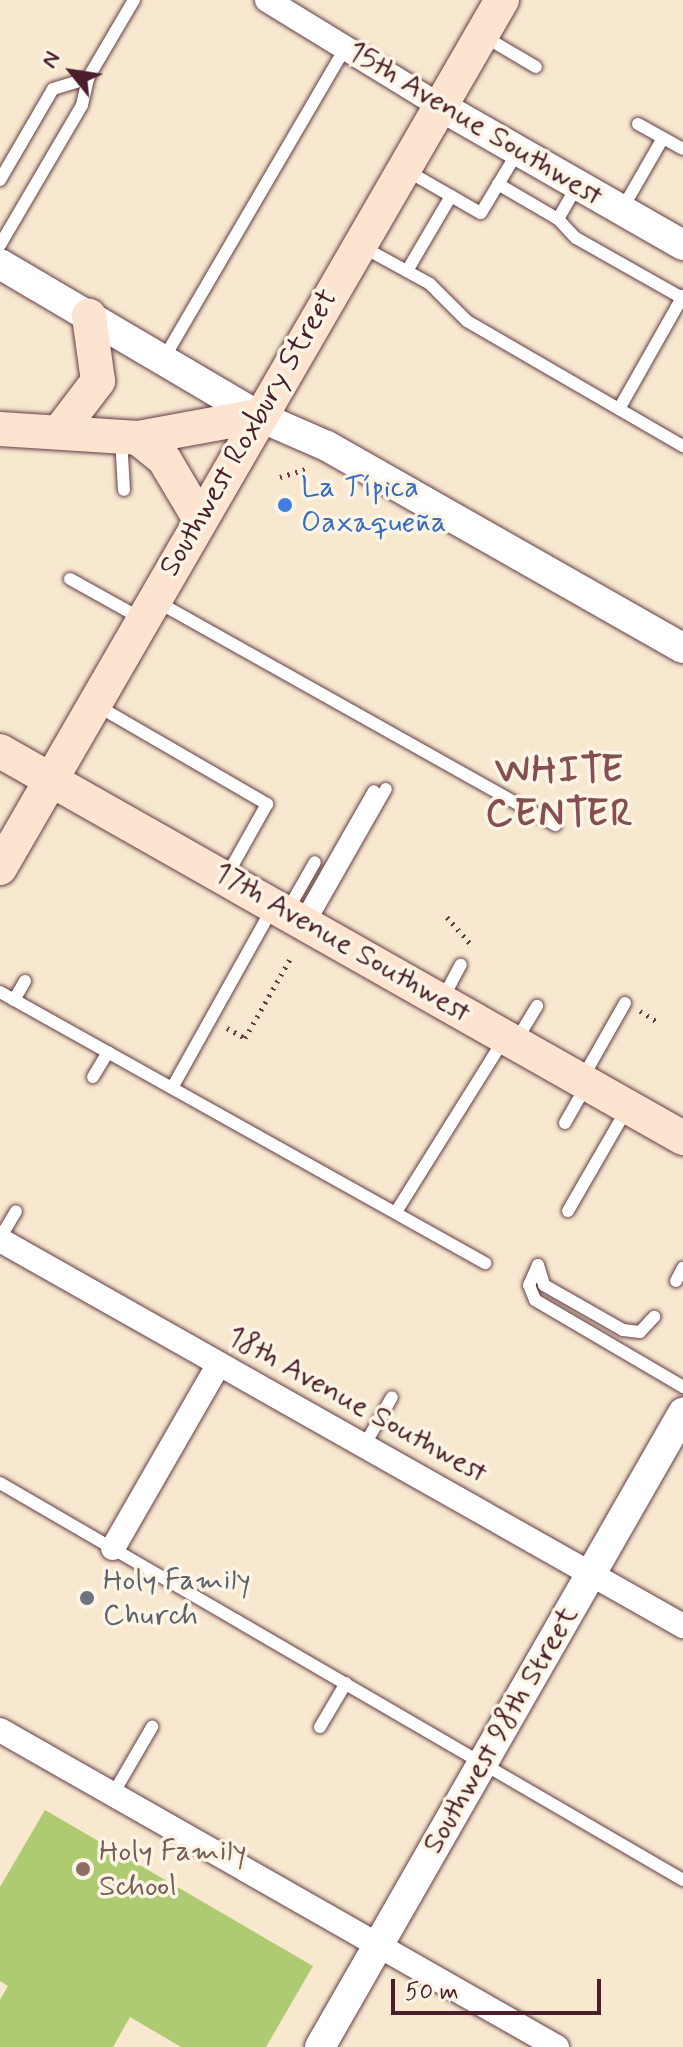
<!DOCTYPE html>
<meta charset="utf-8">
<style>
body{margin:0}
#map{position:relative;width:683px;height:2047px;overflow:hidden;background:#f8e8d0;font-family:Mynerve,sans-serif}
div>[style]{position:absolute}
.green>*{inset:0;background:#afcb72}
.path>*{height:5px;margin-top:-2.5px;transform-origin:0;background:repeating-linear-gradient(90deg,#643d44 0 2px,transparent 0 8px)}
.roads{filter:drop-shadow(0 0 2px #643d44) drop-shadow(0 0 2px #643d44)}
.service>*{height:12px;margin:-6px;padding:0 6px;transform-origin:6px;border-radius:6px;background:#fff}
.minor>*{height:24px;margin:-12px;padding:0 12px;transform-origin:12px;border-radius:12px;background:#fff}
.tertiary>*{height:30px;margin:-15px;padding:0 15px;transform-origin:15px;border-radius:15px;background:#fff}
.secondary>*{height:34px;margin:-17px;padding:0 17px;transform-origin:17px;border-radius:17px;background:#fde4d1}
.dots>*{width:22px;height:22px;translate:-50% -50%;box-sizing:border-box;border:4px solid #fcf5e5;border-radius:50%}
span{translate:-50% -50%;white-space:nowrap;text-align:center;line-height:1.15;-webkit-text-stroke:7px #fcf5e5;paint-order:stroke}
.street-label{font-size:30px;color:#4a1f2b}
.shop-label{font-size:30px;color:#366cbe}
.left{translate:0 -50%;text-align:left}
.worship-label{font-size:30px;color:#5b616d}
.education-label{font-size:30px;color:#785e54}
.district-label{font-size:38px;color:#854e52;font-weight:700;letter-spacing:2px}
.north{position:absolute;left:32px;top:32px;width:80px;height:80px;-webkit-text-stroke:6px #fcf5e5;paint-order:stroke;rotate:300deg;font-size:22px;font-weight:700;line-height:32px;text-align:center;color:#4a1f2b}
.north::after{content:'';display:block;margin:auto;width:28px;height:36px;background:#4a1f2b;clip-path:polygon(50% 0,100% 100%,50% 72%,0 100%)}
.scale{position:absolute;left:391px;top:1979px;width:210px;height:36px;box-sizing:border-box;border:4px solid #4a1f2b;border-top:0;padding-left:10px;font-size:24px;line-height:28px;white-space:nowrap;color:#4a1f2b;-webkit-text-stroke:6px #fcf5e5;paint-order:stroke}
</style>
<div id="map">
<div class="green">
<i style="clip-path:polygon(45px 1810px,313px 1966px,266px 2047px,181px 2047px,130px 2017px,113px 2047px,0 2047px,0 2000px,8px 1986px,0 1981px,0 1887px)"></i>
</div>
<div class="path">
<i style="left:280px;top:477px;width:31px;rotate:-17deg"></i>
<i style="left:447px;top:917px;width:38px;rotate:49deg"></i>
<i style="left:640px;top:1011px;width:22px;rotate:32deg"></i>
<i style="left:227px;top:1028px;width:21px;rotate:29deg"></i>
<i style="left:245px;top:1038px;width:91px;rotate:-60.3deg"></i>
</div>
<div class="roads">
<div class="service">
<i style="left:485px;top:37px;width:59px;rotate:30.5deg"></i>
<i style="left:638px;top:124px;width:51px;rotate:29.1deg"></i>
<i style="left:404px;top:169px;width:54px;rotate:29.9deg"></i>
<i style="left:451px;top:196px;width:87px;rotate:120.4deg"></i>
<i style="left:0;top:180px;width:105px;rotate:-59.8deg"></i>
<i style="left:53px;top:89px;width:37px;rotate:-17deg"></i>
<i style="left:88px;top:78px;width:91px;rotate:-59.5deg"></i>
<i style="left:498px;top:184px;width:69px;rotate:30.3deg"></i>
<i style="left:558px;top:219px;width:38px;rotate:-60deg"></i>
<i style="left:451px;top:196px;width:34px;rotate:30deg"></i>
<i style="left:481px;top:213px;width:70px;rotate:-59deg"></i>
<i style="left:621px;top:211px;width:84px;rotate:-60.1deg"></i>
<i style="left:558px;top:219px;width:26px;rotate:47deg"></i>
<i style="left:576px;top:238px;width:122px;rotate:29.5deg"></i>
<i style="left:0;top:245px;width:162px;rotate:-59.6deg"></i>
<i style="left:82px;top:105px;width:28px;rotate:-77deg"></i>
<i style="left:361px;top:246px;width:79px;rotate:28.8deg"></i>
<i style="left:430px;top:284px;width:52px;rotate:45deg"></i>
<i style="left:467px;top:321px;width:250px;rotate:30.1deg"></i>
<i style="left:164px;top:358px;width:360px;rotate:-59.7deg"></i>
<i style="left:619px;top:409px;width:130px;rotate:-60.5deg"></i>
<i style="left:121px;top:438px;width:52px;rotate:86.7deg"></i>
<i style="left:70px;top:579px;width:82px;rotate:29.1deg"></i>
<i style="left:156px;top:601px;width:458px;rotate:29.3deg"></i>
<i style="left:96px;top:705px;width:198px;rotate:30.1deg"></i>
<i style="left:267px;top:804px;width:84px;rotate:119.3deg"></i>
<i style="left:287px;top:911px;width:56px;rotate:-60.3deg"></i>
<i style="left:301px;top:919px;width:147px;rotate:-60.3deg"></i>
<i style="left:310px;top:922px;width:153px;rotate:-60.3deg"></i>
<i style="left:0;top:992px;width:556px;rotate:29.19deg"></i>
<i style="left:14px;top:1000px;width:22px;rotate:-60deg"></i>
<i style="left:442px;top:1000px;width:40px;rotate:-62deg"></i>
<i style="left:516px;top:1041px;width:41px;rotate:-59deg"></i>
<i style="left:93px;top:1077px;width:29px;rotate:-59deg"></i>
<i style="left:583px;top:1077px;width:85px;rotate:-60.4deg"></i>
<i style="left:172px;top:1088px;width:205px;rotate:-60.8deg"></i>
<i style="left:565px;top:1123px;width:43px;rotate:-60.4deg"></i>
<i style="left:568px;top:1211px;width:118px;rotate:-60deg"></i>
<i style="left:396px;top:1212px;width:204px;rotate:-58deg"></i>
<i style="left:0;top:1238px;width:31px;rotate:-59deg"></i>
<i style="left:538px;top:1265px;width:22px;rotate:114deg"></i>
<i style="left:529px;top:1285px;width:16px;rotate:68deg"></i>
<i style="left:535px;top:1300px;width:172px;rotate:30.4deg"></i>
<i style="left:538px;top:1265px;width:21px;rotate:73deg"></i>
<i style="left:544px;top:1285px;width:91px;rotate:29.7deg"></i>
<i style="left:623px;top:1330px;width:17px;rotate:7deg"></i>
<i style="left:640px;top:1332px;width:21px;rotate:-47deg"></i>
<i style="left:676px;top:1281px;width:15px;rotate:-62deg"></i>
<i style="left:364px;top:1446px;width:56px;rotate:-60.3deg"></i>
<i style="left:0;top:1483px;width:790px;rotate:30.17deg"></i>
<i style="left:320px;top:1727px;width:51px;rotate:-59.4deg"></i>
<i style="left:113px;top:1794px;width:78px;rotate:-59.8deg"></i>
</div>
<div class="minor">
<i style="left:267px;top:0;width:203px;rotate:31.5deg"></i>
<i style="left:0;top:1240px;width:785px;rotate:29.47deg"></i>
<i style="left:113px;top:1548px;width:212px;rotate:-60.1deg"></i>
<i style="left:0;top:1730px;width:641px;rotate:29.65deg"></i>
</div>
<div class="tertiary">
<i style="left:440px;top:106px;width:280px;rotate:29.8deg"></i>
<i style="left:0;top:264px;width:299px;rotate:30.5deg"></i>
<i style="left:258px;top:416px;width:75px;rotate:23.5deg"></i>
<i style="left:327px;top:446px;width:409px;rotate:29.6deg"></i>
<i style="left:320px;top:2047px;width:731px;rotate:-60.21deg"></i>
</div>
<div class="secondary">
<i style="left:63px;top:427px;width:58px;rotate:-52.7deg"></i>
<i style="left:98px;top:381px;width:66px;rotate:-97.9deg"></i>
<i style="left:0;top:429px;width:138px;rotate:3.7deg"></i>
<i style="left:138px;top:438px;width:122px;rotate:-10.4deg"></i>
<i style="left:138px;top:438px;width:33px;rotate:39deg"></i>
<i style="left:164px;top:459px;width:69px;rotate:59.3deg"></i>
<i style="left:0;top:751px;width:785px;rotate:29.54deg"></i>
<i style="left:0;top:868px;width:1003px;rotate:-59.96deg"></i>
</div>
</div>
<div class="dots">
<i style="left:285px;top:505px;background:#3f7fe0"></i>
<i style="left:87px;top:1598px;background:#6b7280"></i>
<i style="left:83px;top:1869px;background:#8d6e63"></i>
</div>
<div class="street-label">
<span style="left:475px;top:124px;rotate:31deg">15th Avenue Southwest</span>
<span style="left:249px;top:433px;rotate:-60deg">Southwest Roxbury Street</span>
<span style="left:342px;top:943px;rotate:30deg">17th Avenue Southwest</span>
<span style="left:357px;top:1405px;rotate:29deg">18th Avenue Southwest</span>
<span style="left:501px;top:1730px;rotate:-60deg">Southwest 98th Street</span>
</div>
<div class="shop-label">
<span class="left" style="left:301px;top:505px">La Típica<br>Oaxaqueña</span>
</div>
<div class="worship-label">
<span class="left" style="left:103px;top:1598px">Holy Family<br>Church</span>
</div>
<div class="education-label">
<span class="left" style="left:99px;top:1869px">Holy Family<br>School</span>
</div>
<div class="district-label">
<span style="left:560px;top:793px">WHITE<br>CENTER</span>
</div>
<div class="north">N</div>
<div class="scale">50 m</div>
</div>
